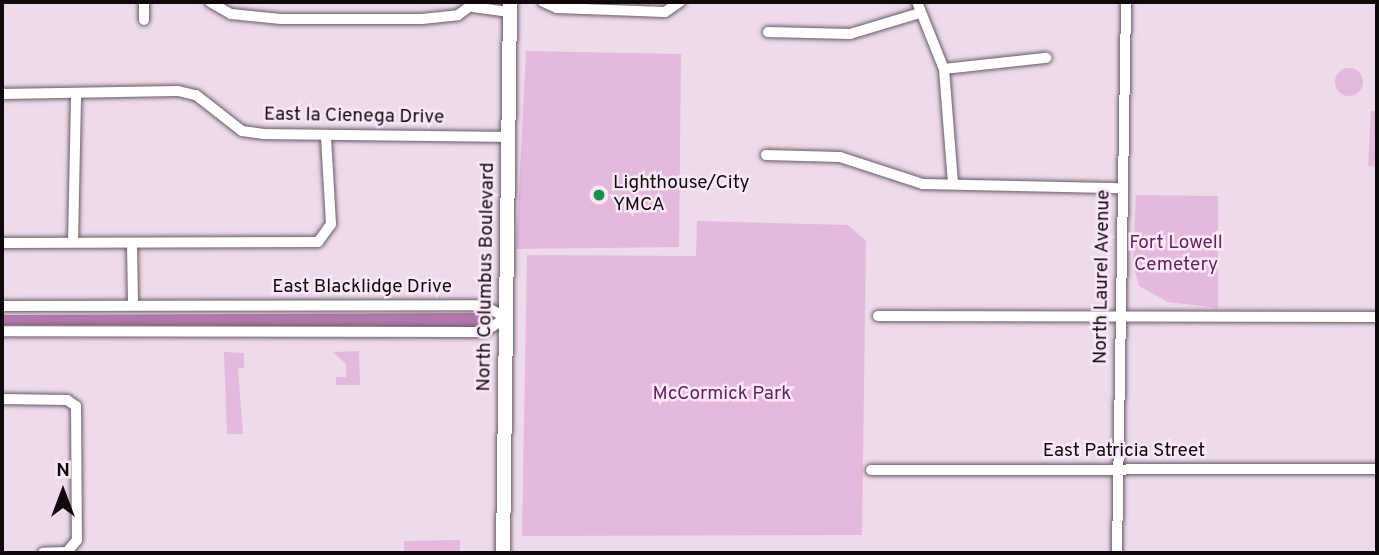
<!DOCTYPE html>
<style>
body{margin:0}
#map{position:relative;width:1379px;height:555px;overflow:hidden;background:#eddbe9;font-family:Overpass,sans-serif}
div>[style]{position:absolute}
.green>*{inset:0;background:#e5b8de}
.round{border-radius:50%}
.water>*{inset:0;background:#b278aa}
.roads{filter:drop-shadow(0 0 2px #695a67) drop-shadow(0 0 2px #695a67)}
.street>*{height:10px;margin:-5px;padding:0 5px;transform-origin:5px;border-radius:5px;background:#fff}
.secondary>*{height:14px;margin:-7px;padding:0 7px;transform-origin:7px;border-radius:7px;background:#fff}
.dots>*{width:19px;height:19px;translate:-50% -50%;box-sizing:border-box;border:4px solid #fae8f7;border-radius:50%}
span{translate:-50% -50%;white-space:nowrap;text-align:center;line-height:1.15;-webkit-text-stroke:5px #fae8f7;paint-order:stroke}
.street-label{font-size:19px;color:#0f090e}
.poi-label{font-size:19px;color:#0f090e}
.left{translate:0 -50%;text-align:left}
.park-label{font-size:19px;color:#682261}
.frame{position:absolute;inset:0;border:4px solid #0f090e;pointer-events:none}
.north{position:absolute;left:28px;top:457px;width:70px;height:70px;-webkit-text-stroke:5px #fae8f7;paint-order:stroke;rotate:0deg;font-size:19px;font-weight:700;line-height:28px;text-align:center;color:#0f090e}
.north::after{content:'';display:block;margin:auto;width:24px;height:32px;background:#0f090e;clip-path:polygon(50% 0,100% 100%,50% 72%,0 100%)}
</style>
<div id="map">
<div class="green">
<i style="clip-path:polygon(526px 51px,681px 54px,679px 247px,516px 249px)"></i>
<i class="round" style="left:1335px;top:68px;width:28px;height:28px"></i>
<i style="clip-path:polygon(1371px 111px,1377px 111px,1377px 167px,1368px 166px)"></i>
<i style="clip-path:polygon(1136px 195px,1218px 196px,1218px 308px,1168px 302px,1139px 286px,1133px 264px)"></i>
<i style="clip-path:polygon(697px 221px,848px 225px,866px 241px,862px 535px,522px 536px,527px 255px,696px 256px)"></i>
<i style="clip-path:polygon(359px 351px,360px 385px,336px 385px,336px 377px,346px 377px,346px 364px,333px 352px)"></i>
<i style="clip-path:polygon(224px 352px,244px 353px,244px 368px,238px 368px,243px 434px,227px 434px)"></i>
<i style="clip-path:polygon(460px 540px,460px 553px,404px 553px,404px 541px)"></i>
</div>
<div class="water">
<i style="clip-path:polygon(487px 313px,487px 327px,2px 325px,2px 315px)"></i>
</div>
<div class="roads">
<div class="street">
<i style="left:210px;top:2px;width:24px;rotate:30deg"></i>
<i style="left:231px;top:14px;width:50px;rotate:5.7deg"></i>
<i style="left:281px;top:19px;width:141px"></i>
<i style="left:422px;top:19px;width:36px;rotate:-6deg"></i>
<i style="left:458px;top:15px;width:22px;rotate:-36deg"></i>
<i style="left:543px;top:2px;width:15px;rotate:23deg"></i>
<i style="left:557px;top:8px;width:108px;rotate:2.1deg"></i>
<i style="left:665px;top:12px;width:18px;rotate:-34deg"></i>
<i style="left:917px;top:2px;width:72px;rotate:68.1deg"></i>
<i style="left:944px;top:69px;width:115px;rotate:85.5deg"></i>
<i style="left:473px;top:7px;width:37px;rotate:8deg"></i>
<i style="left:144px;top:20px;width:18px;rotate:-90deg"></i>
<i style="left:768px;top:32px;width:82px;rotate:1.4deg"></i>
<i style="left:850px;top:34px;width:73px;rotate:-16.7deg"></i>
<i style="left:944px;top:69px;width:103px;rotate:-6.2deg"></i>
<i style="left:2px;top:94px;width:176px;rotate:-1deg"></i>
<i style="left:178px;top:91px;width:18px;rotate:13deg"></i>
<i style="left:196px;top:95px;width:58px;rotate:38deg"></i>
<i style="left:242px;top:131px;width:22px;rotate:8deg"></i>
<i style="left:264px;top:134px;width:244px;rotate:0.7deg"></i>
<i style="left:766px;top:155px;width:74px;rotate:1.5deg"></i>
<i style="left:840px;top:157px;width:87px;rotate:18deg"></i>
<i style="left:923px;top:184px;width:198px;rotate:1.2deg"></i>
<i style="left:73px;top:242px;width:148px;rotate:-88.8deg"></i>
<i style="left:2px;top:243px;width:316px;rotate:-0.2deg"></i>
<i style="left:318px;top:242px;width:22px;rotate:-54deg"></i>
<i style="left:331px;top:224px;width:88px;rotate:-93.3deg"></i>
<i style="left:132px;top:245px;width:60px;rotate:89deg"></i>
<i style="left:2px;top:306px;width:481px;rotate:-0.1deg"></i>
<i style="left:483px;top:305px;width:26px;rotate:29deg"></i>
<i style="left:506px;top:318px;width:26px;rotate:148deg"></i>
<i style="left:484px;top:332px;width:482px;rotate:-179.9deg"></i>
<i style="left:878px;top:316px;width:499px;rotate:0.1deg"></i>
<i style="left:2px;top:399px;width:65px;rotate:0.9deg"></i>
<i style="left:67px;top:400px;width:11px;rotate:34deg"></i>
<i style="left:76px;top:406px;width:134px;rotate:89.6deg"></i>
<i style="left:77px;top:540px;width:16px;rotate:130deg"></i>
<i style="left:67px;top:552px;width:24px;rotate:178deg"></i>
<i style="left:871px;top:470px;width:506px;rotate:-0.11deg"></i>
<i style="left:1117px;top:553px;width:551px;rotate:-89.06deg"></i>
</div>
<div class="secondary">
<i style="left:503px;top:553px;width:551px;rotate:-89.27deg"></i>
</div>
</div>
<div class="dots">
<i style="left:599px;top:195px;background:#19904b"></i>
</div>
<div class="street-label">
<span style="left:354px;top:117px;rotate:1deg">East la Cienega Drive</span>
<span style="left:487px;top:277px;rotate:-89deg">North Columbus Boulevard</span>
<span style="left:1103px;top:277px;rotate:-89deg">North Laurel Avenue</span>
<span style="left:362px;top:288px">East Blacklidge Drive</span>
<span style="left:1124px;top:452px">East Patricia Street</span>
</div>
<div class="poi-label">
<span class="left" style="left:613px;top:195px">Lighthouse/City<br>YMCA</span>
</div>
<div class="park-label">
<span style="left:1176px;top:255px">Fort Lowell<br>Cemetery</span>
<span style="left:722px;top:395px">McCormick Park</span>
</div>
<div class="frame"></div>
<div class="north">N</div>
</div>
